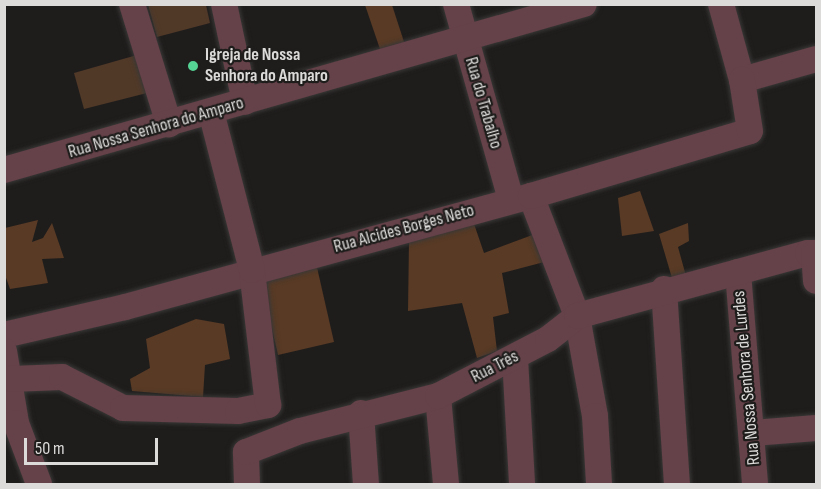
<!DOCTYPE html>
<meta charset="utf-8">
<style>
body{margin:0}
#map{position:relative;width:821px;height:489px;overflow:hidden;background:#1f1d1c;font-family:"Sofia Sans Condensed",sans-serif}
div>[style]{position:absolute}
.green>*{inset:0;background:#513928}
.forest>*{inset:0;background:#583a25}
.roads{filter:drop-shadow(0 0 2px #393837) drop-shadow(0 0 2px #393837)}
.minor>*{height:26px;margin:-13px;padding:0 13px;transform-origin:13px;border-radius:13px;background:#654149}
.dots>*{width:16px;height:16px;translate:-50% -50%;box-sizing:border-box;border:3px solid #1f1d1c;border-radius:50%}
span{translate:-50% -50%;white-space:nowrap;text-align:center;line-height:1.15;-webkit-text-stroke:4.5px #1f1d1c;paint-order:stroke}
.poi-label{font-size:18px;color:#dcdbda;font-weight:700}
.left{translate:0 -50%;text-align:left}
.street-label{font-size:18px;color:#dcdbda}
.frame{position:absolute;inset:0;border:6px solid #dcdbda;pointer-events:none}
.scale{position:absolute;left:24px;top:438px;width:134px;height:27px;box-sizing:border-box;border:3px solid #dcdbda;border-top:0;padding-left:8px;font-size:18px;line-height:21px;white-space:nowrap;color:#dcdbda;-webkit-text-stroke:4px #1f1d1c;paint-order:stroke}
</style>
<div id="map">
<div class="green">
<i style="clip-path:polygon(148px 5px,206px 5px,210px 23px,157px 37px)"></i>
<i style="clip-path:polygon(137px 55px,147px 93px,84px 109px,74px 73px)"></i>
</div>
<div class="forest">
<i style="clip-path:polygon(365px 5px,392px 5px,407px 51px,381px 52px)"></i>
<i style="clip-path:polygon(640px 191px,654px 231px,622px 236px,618px 198px)"></i>
<i style="clip-path:polygon(472px 218px,484px 253px,535px 234px,548px 261px,502px 273px,509px 313px,493px 317px,497px 351px,477px 358px,462px 303px,408px 311px,409px 240px)"></i>
<i style="clip-path:polygon(38px 220px,32px 242px,43px 238px,52px 223px,64px 258px,42px 259px,48px 283px,10px 289px,5px 275px,5px 228px)"></i>
<i style="clip-path:polygon(688px 223px,689px 241px,678px 247px,686px 276px,672px 278px,659px 234px)"></i>
<i style="clip-path:polygon(316px 263px,334px 342px,278px 355px,260px 276px)"></i>
<i style="clip-path:polygon(196px 319px,224px 324px,230px 359px,205px 365px,203px 397px,132px 391px,130px 379px,150px 368px,146px 339px)"></i>
</div>
<div class="roads">
<div class="minor">
<i style="left:132px;top:4px;width:126px;rotate:72.9deg"></i>
<i style="left:224px;top:4px;width:100px;rotate:77.9deg"></i>
<i style="left:456px;top:4px;width:204px;rotate:74.3deg"></i>
<i style="left:721px;top:4px;width:79px;rotate:74.6deg"></i>
<i style="left:742px;top:80px;width:77px;rotate:-15.8deg"></i>
<i style="left:4px;top:170px;width:603px;rotate:-15.97deg"></i>
<i style="left:531px;top:196px;width:129px;rotate:69deg"></i>
<i style="left:577px;top:316px;width:102px;rotate:79.8deg"></i>
<i style="left:595px;top:416px;width:68px;rotate:86.6deg"></i>
<i style="left:738px;top:272px;width:213px;rotate:85.4deg"></i>
<i style="left:664px;top:289px;width:195px;rotate:86.2deg"></i>
<i style="left:4px;top:335px;width:124px;rotate:-13deg"></i>
<i style="left:125px;top:307px;width:421px;rotate:-15.3deg"></i>
<i style="left:531px;top:196px;width:228px;rotate:-16.5deg"></i>
<i style="left:750px;top:131px;width:52px;rotate:-98.9deg"></i>
<i style="left:4px;top:351px;width:73px;rotate:80.5deg"></i>
<i style="left:16px;top:423px;width:65px;rotate:69.3deg"></i>
<i style="left:515px;top:358px;width:126px;rotate:86.8deg"></i>
<i style="left:11px;top:379px;width:51px;rotate:-2.2deg"></i>
<i style="left:62px;top:377px;width:68px;rotate:26.9deg"></i>
<i style="left:123px;top:408px;width:115px;rotate:1.5deg"></i>
<i style="left:238px;top:411px;width:31px;rotate:-11deg"></i>
<i style="left:268px;top:405px;width:136px;rotate:-96.8deg"></i>
<i style="left:252px;top:270px;width:163px;rotate:-104.5deg"></i>
<i style="left:438px;top:396px;width:88px;rotate:84.8deg"></i>
<i style="left:361px;top:413px;width:71px;rotate:86deg"></i>
<i style="left:753px;top:433px;width:63px;rotate:-4.5deg"></i>
<i style="left:247px;top:484px;width:32px;rotate:-92deg"></i>
<i style="left:246px;top:452px;width:58px;rotate:-21.3deg"></i>
<i style="left:300px;top:431px;width:142px;rotate:-14.2deg"></i>
<i style="left:438px;top:396px;width:124px;rotate:-27.4deg"></i>
<i style="left:548px;top:339px;width:37px;rotate:-38deg"></i>
<i style="left:577px;top:316px;width:239px;rotate:-15.3deg"></i>
<i style="left:808px;top:253px;width:6px"></i>
<i style="left:814px;top:253px;width:28px;rotate:86deg"></i>
</div>
</div>
<div class="dots">
<i style="left:193px;top:66px;background:#54d395"></i>
</div>
<div class="poi-label">
<span class="left" style="left:205px;top:66px">Igreja de Nossa<br>Senhora do Amparo</span>
</div>
<div class="street-label">
<span style="left:483px;top:103px;rotate:74deg">Rua do Trabalho</span>
<span style="left:156px;top:128px;rotate:-16deg">Rua Nossa Senhora do Amparo</span>
<span style="left:404px;top:229px;rotate:-15deg">Rua Alcides Borges Neto</span>
<span style="left:495px;top:367px;rotate:-27deg">Rua Três</span>
<span style="left:747px;top:378px;rotate:-95deg">Rua Nossa Senhora de Lurdes</span>
</div>
<div class="frame"></div>
<div class="scale">50 m</div>
</div>
